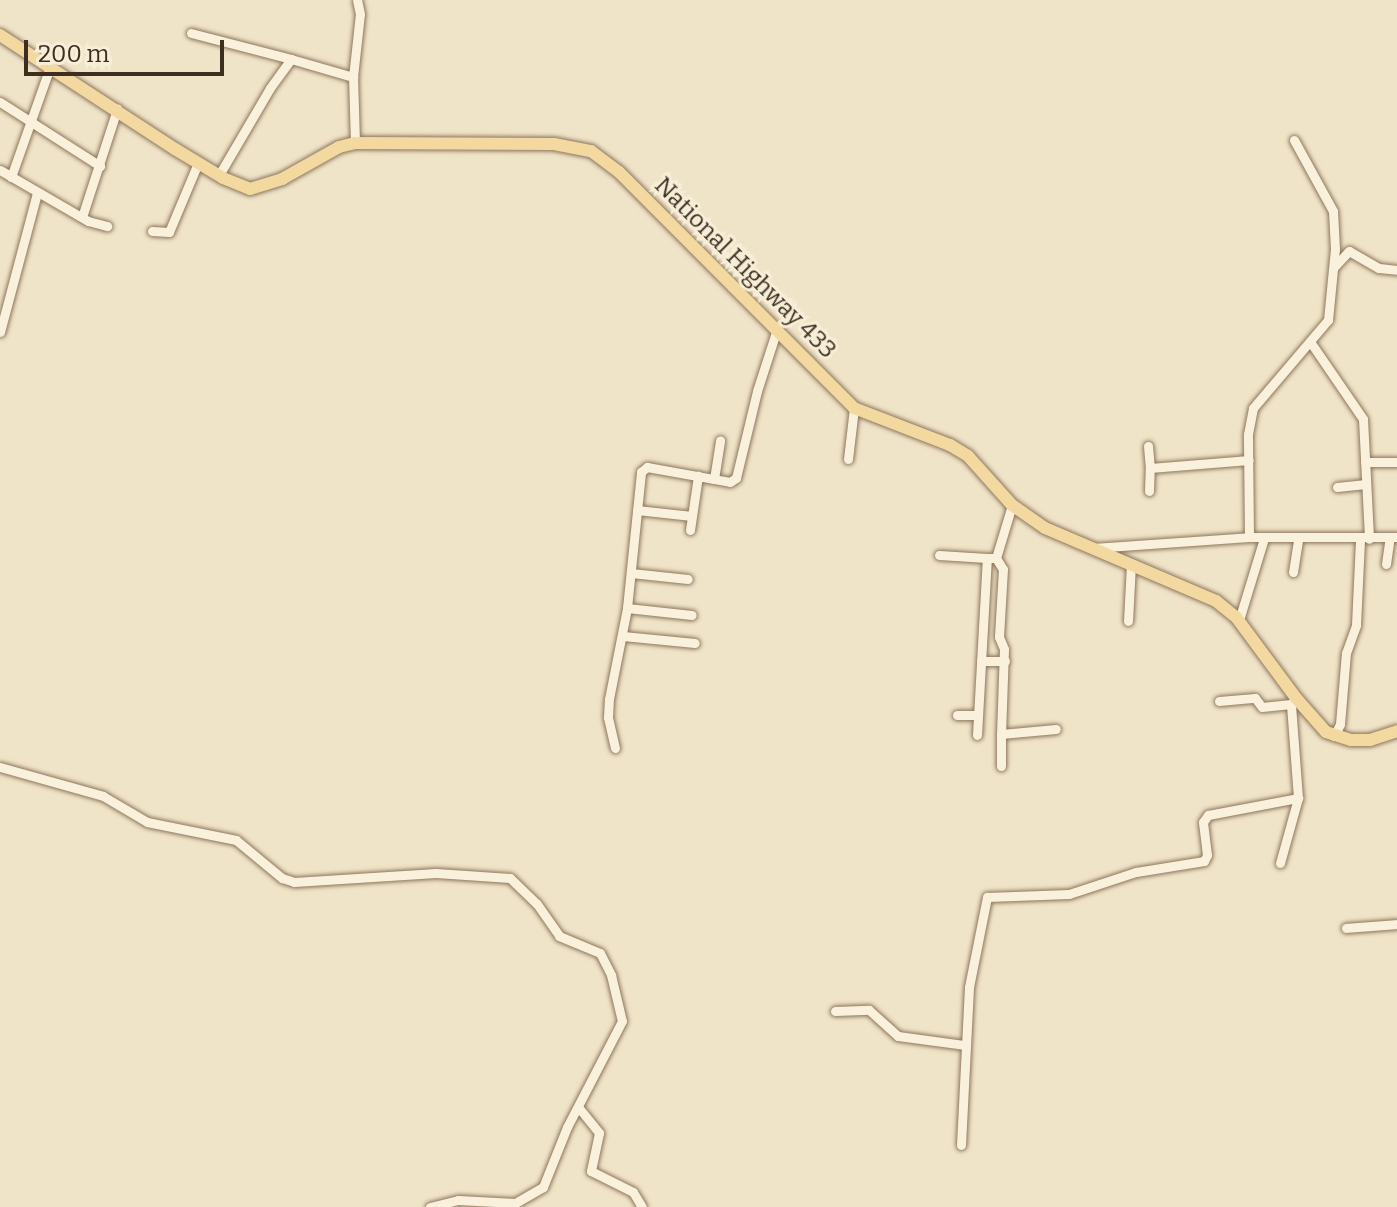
<!DOCTYPE html>
<style>
body{margin:0}
#map{position:relative;width:1397px;height:1207px;overflow:hidden;background:#f0e4c8;font-family:Bitter,serif}
div>[style]{position:absolute}
.roads{filter:drop-shadow(0 0 2px #8d765c) drop-shadow(0 0 2px #8d765c)}
.minor>*{height:9px;margin:-4.5px;padding:0 4.5px;transform-origin:4.5px;border-radius:4.5px;background:#faf1dc}
.major>*{height:12px;margin:-6px;padding:0 6px;transform-origin:6px;border-radius:6px;background:#f3d9a0}
span{translate:-50% -50%;white-space:nowrap;text-align:center;line-height:1.15;-webkit-text-stroke:6px #f7eed8;paint-order:stroke}
.street-label{font-size:24px;color:#3d2e20}
.scale{position:absolute;left:24px;top:40px;width:200px;height:36px;box-sizing:border-box;border:4px solid #3d2e20;border-top:0;padding-left:10px;font-size:24px;line-height:28px;white-space:nowrap;color:#3d2e20;-webkit-text-stroke:6px #f7eed8;paint-order:stroke}
</style>
<div id="map">
<div class="roads">
<div class="minor">
<i style="left:191px;top:33px;width:103px;rotate:14.6deg"></i>
<i style="left:291px;top:59px;width:36px;rotate:126deg"></i>
<i style="left:270px;top:88px;width:101px;rotate:120.4deg"></i>
<i style="left:291px;top:59px;width:65px;rotate:16.2deg"></i>
<i style="left:0;top:102px;width:119px;rotate:32.6deg"></i>
<i style="left:355px;top:143px;width:66px;rotate:-91.7deg"></i>
<i style="left:353px;top:77px;width:63px;rotate:-83.7deg"></i>
<i style="left:360px;top:14px;width:14px;rotate:-102deg"></i>
<i style="left:0;top:170px;width:102px;rotate:30.1deg"></i>
<i style="left:88px;top:221px;width:20px;rotate:15deg"></i>
<i style="left:11px;top:177px;width:117px;rotate:-70.5deg"></i>
<i style="left:82px;top:217px;width:114px;rotate:-72deg"></i>
<i style="left:152px;top:231px;width:17px;rotate:3deg"></i>
<i style="left:169px;top:232px;width:75px;rotate:-67.2deg"></i>
<i style="left:1334px;top:267px;width:22px;rotate:-47deg"></i>
<i style="left:1349px;top:251px;width:34px;rotate:30deg"></i>
<i style="left:1379px;top:268px;width:18px;rotate:6deg"></i>
<i style="left:0;top:332px;width:144px;rotate:-75.1deg"></i>
<i style="left:1311px;top:343px;width:92px;rotate:55.6deg"></i>
<i style="left:1363px;top:419px;width:120px;rotate:87.1deg"></i>
<i style="left:1148px;top:446px;width:22px;rotate:85deg"></i>
<i style="left:1150px;top:468px;width:99px;rotate:-4.6deg"></i>
<i style="left:848px;top:459px;width:51px;rotate:-83.3deg"></i>
<i style="left:1365px;top:462px;width:32px"></i>
<i style="left:714px;top:479px;width:39px;rotate:-81deg"></i>
<i style="left:1337px;top:487px;width:29px;rotate:-6deg"></i>
<i style="left:1149px;top:491px;width:23px;rotate:-88deg"></i>
<i style="left:1012px;top:505px;width:55px;rotate:106.8deg"></i>
<i style="left:996px;top:558px;width:13px;rotate:58deg"></i>
<i style="left:1003px;top:569px;width:68px;rotate:93.4deg"></i>
<i style="left:999px;top:637px;width:13px;rotate:67deg"></i>
<i style="left:1004px;top:649px;width:85px;rotate:92deg"></i>
<i style="left:1001px;top:734px;width:55px;rotate:-5.2deg"></i>
<i style="left:637px;top:510px;width:55px;rotate:6.2deg"></i>
<i style="left:690px;top:530px;width:55px;rotate:-81.6deg"></i>
<i style="left:1249px;top:537px;width:103px;rotate:-90.6deg"></i>
<i style="left:1248px;top:434px;width:26px;rotate:-79deg"></i>
<i style="left:1253px;top:408px;width:116px;rotate:-49.6deg"></i>
<i style="left:1328px;top:320px;width:71px;rotate:-84.4deg"></i>
<i style="left:1335px;top:249px;width:38px;rotate:-93deg"></i>
<i style="left:1333px;top:211px;width:81px;rotate:-118.8deg"></i>
<i style="left:1093px;top:548px;width:156px;rotate:-4deg"></i>
<i style="left:1249px;top:537px;width:148px"></i>
<i style="left:939px;top:555px;width:48px;rotate:3.6deg"></i>
<i style="left:1386px;top:564px;width:27px;rotate:-82deg"></i>
<i style="left:1293px;top:572px;width:33px;rotate:-81deg"></i>
<i style="left:631px;top:573px;width:57px;rotate:6deg"></i>
<i style="left:627px;top:608px;width:65px;rotate:6.1deg"></i>
<i style="left:1239px;top:620px;width:86px;rotate:-73deg"></i>
<i style="left:1128px;top:621px;width:57px;rotate:-87deg"></i>
<i style="left:623px;top:636px;width:72px;rotate:5.6deg"></i>
<i style="left:981px;top:661px;width:24px"></i>
<i style="left:1219px;top:701px;width:36px;rotate:-5deg"></i>
<i style="left:1255px;top:698px;width:11px;rotate:52deg"></i>
<i style="left:1262px;top:707px;width:29px;rotate:-6deg"></i>
<i style="left:957px;top:715px;width:21px"></i>
<i style="left:977px;top:735px;width:177px;rotate:-86.8deg"></i>
<i style="left:987px;top:558px;width:9px"></i>
<i style="left:1334px;top:736px;width:13px;rotate:-63deg"></i>
<i style="left:1340px;top:724px;width:71px;rotate:-85.2deg"></i>
<i style="left:1346px;top:653px;width:30px;rotate:-70deg"></i>
<i style="left:1356px;top:625px;width:86px;rotate:-87.3deg"></i>
<i style="left:615px;top:748px;width:32px;rotate:-103deg"></i>
<i style="left:608px;top:717px;width:18px;rotate:-87deg"></i>
<i style="left:609px;top:699px;width:93px;rotate:-78.8deg"></i>
<i style="left:627px;top:608px;width:137px;rotate:-84.1deg"></i>
<i style="left:641px;top:472px;width:8px;rotate:-40deg"></i>
<i style="left:647px;top:467px;width:84px;rotate:10.2deg"></i>
<i style="left:730px;top:482px;width:7px;rotate:-34deg"></i>
<i style="left:736px;top:478px;width:89px;rotate:-76.4deg"></i>
<i style="left:757px;top:391px;width:65px;rotate:-72.1deg"></i>
<i style="left:1001px;top:766px;width:32px;rotate:-90deg"></i>
<i style="left:0;top:767px;width:107px;rotate:15.7deg"></i>
<i style="left:103px;top:796px;width:51px;rotate:30.6deg"></i>
<i style="left:147px;top:822px;width:91px;rotate:11.4deg"></i>
<i style="left:236px;top:840px;width:60px;rotate:39.6deg"></i>
<i style="left:282px;top:878px;width:13px;rotate:18deg"></i>
<i style="left:294px;top:882px;width:142px;rotate:-3.6deg"></i>
<i style="left:436px;top:873px;width:74px;rotate:3.9deg"></i>
<i style="left:510px;top:878px;width:37px;rotate:44deg"></i>
<i style="left:537px;top:904px;width:39px;rotate:55deg"></i>
<i style="left:559px;top:936px;width:44px;rotate:22.5deg"></i>
<i style="left:600px;top:953px;width:25px;rotate:63deg"></i>
<i style="left:611px;top:975px;width:47px;rotate:76.6deg"></i>
<i style="left:622px;top:1021px;width:119px;rotate:117.4deg"></i>
<i style="left:567px;top:1127px;width:65px;rotate:111.8deg"></i>
<i style="left:543px;top:1187px;width:32px;rotate:150deg"></i>
<i style="left:515px;top:1203px;width:57px;rotate:-177deg"></i>
<i style="left:458px;top:1200px;width:29px;rotate:166deg"></i>
<i style="left:1280px;top:863px;width:67px;rotate:-74.5deg"></i>
<i style="left:1346px;top:928px;width:51px;rotate:-4.5deg"></i>
<i style="left:835px;top:1011px;width:34px;rotate:-2deg"></i>
<i style="left:869px;top:1010px;width:39px;rotate:42deg"></i>
<i style="left:898px;top:1036px;width:68px;rotate:7.7deg"></i>
<i style="left:579px;top:1108px;width:32px;rotate:51deg"></i>
<i style="left:599px;top:1133px;width:39px;rotate:102deg"></i>
<i style="left:591px;top:1171px;width:47px;rotate:26.6deg"></i>
<i style="left:633px;top:1192px;width:17px;rotate:59deg"></i>
<i style="left:961px;top:1145px;width:158px;rotate:-87.1deg"></i>
<i style="left:969px;top:987px;width:92px;rotate:-78.7deg"></i>
<i style="left:987px;top:897px;width:82px;rotate:-2.1deg"></i>
<i style="left:1069px;top:894px;width:71px;rotate:-18.2deg"></i>
<i style="left:1136px;top:872px;width:69px;rotate:-9.2deg"></i>
<i style="left:1204px;top:861px;width:7px;rotate:-63deg"></i>
<i style="left:1207px;top:855px;width:33px;rotate:-97deg"></i>
<i style="left:1203px;top:822px;width:9px;rotate:-54deg"></i>
<i style="left:1208px;top:815px;width:92px;rotate:-10.7deg"></i>
<i style="left:1298px;top:798px;width:94px;rotate:-94.3deg"></i>
<i style="left:1291px;top:704px;width:8px;rotate:-50deg"></i>
</div>
<div class="major">
<i style="left:0;top:35px;width:209px;rotate:33.1deg"></i>
<i style="left:175px;top:149px;width:56px;rotate:31.1deg"></i>
<i style="left:223px;top:178px;width:29px;rotate:22deg"></i>
<i style="left:250px;top:189px;width:34px;rotate:-17deg"></i>
<i style="left:282px;top:179px;width:65px;rotate:-29.3deg"></i>
<i style="left:339px;top:147px;width:16px;rotate:-14deg"></i>
<i style="left:355px;top:143px;width:199px;rotate:0.3deg"></i>
<i style="left:554px;top:144px;width:38px;rotate:11deg"></i>
<i style="left:591px;top:151px;width:35px;rotate:37deg"></i>
<i style="left:619px;top:172px;width:333px;rotate:45.1deg"></i>
<i style="left:854px;top:408px;width:103px;rotate:21.1deg"></i>
<i style="left:950px;top:445px;width:21px;rotate:31deg"></i>
<i style="left:968px;top:456px;width:66px;rotate:48.1deg"></i>
<i style="left:1012px;top:505px;width:40px;rotate:34.9deg"></i>
<i style="left:1045px;top:528px;width:186px;rotate:23.1deg"></i>
<i style="left:1216px;top:601px;width:26px;rotate:39deg"></i>
<i style="left:1236px;top:617px;width:101px;rotate:53.5deg"></i>
<i style="left:1296px;top:698px;width:45px;rotate:48.6deg"></i>
<i style="left:1326px;top:732px;width:26px;rotate:18deg"></i>
<i style="left:1351px;top:740px;width:19px"></i>
<i style="left:1370px;top:740px;width:28px;rotate:-18deg"></i>
</div>
</div>
<div class="street-label">
<span style="left:745px;top:268px;rotate:45deg">National Highway 433</span>
</div>
<div class="scale">200 m</div>
</div>
